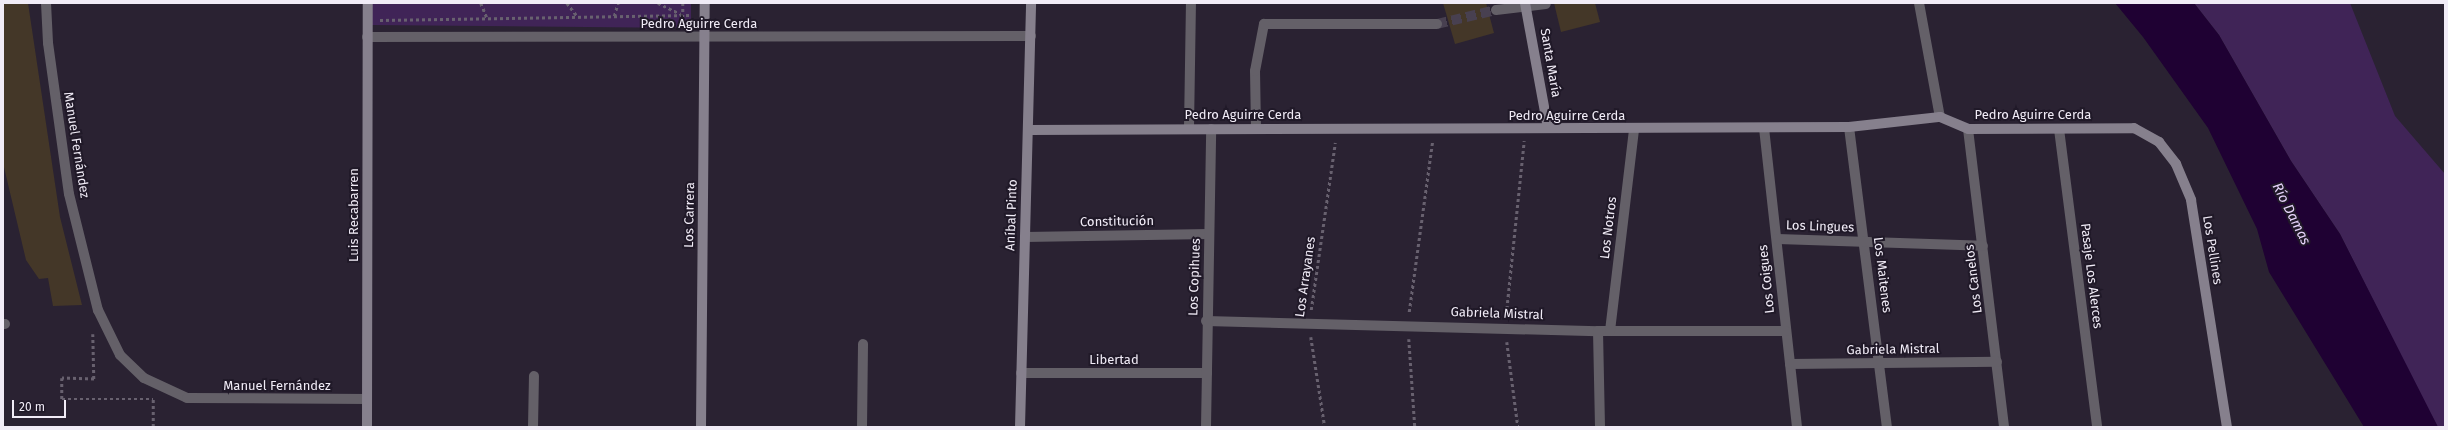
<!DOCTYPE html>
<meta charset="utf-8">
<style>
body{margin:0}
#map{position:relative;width:2448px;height:430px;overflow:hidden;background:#2a2232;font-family:"Fira Sans",sans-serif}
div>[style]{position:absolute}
.green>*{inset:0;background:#402457}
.water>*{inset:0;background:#1f0133}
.building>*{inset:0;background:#443728}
.street-tunnel>*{height:10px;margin-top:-5px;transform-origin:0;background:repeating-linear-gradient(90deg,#484050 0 10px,transparent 0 15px)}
.path>*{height:2.5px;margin-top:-1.25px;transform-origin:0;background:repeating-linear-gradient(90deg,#68616f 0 3px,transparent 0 6px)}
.street>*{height:10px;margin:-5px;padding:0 5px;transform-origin:5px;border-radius:5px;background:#646068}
.secondary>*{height:10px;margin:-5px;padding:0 5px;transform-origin:5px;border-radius:5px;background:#86808d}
span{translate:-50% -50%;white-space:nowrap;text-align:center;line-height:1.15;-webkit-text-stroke:4px #201928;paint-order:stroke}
.street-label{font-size:13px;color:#f1ecf7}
.water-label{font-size:14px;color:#e7d4fc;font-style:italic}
.frame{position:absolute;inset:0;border:4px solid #f1ecf7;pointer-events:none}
.scale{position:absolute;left:12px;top:400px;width:54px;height:18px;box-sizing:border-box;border:2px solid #f1ecf7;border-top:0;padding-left:5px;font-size:12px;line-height:14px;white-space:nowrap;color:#f1ecf7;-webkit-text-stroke:3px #201928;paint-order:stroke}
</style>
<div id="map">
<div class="green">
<i style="clip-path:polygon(372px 3px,691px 3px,691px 28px,371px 25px)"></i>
<i style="clip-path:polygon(2194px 3px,2350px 3px,2395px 116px,2445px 174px,2445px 427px,2438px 427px,2424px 402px,2340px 234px,2291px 161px,2219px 35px)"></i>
</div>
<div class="water">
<i style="clip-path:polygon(2115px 3px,2194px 3px,2219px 35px,2291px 161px,2340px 234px,2438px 427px,2364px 427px,2269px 272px,2257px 229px,2208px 128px,2143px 37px)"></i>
</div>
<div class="building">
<i style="clip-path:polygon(3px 3px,28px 3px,60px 217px,82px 305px,53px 306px,48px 278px,39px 279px,26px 260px,3px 163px)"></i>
<i style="clip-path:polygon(1443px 3px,1486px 3px,1494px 33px,1455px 44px)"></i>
<i style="clip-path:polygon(1554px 3px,1595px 3px,1600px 22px,1561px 32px)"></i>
</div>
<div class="street-tunnel">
<i style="left:1437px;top:24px;width:61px;rotate:-13.3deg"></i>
</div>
<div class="path">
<i style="left:481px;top:3px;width:16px;rotate:68deg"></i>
<i style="left:567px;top:3px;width:16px;rotate:52deg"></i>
<i style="left:658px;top:3px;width:25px;rotate:26deg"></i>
<i style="left:683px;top:3px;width:21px;rotate:90deg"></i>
<i style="left:614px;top:16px;width:14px;rotate:-73deg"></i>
<i style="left:380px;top:20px;width:311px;rotate:-0.9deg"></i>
<i style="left:1311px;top:310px;width:169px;rotate:-81.8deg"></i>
<i style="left:1409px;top:312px;width:171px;rotate:-82.2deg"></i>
<i style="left:1506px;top:315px;width:175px;rotate:-84.1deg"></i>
<i style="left:93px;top:334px;width:45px;rotate:88.7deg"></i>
<i style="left:94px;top:379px;width:32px;rotate:-178deg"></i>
<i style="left:62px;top:378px;width:21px;rotate:90deg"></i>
<i style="left:62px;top:399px;width:91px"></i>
<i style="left:1311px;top:337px;width:91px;rotate:81.2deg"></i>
<i style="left:1409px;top:339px;width:88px;rotate:86.1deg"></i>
<i style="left:1507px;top:342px;width:86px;rotate:82.6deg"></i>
<i style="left:153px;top:427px;width:29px;rotate:-90deg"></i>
</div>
<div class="street">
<i style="left:46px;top:3px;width:40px;rotate:87.1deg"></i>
<i style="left:48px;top:43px;width:152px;rotate:82.1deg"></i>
<i style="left:69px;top:194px;width:120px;rotate:76deg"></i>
<i style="left:98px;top:310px;width:50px;rotate:63.9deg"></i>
<i style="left:120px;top:355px;width:33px;rotate:44deg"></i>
<i style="left:144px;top:378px;width:47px;rotate:24.9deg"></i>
<i style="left:187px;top:398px;width:180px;rotate:0.3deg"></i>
<i style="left:1919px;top:3px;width:116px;rotate:79.6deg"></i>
<i style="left:1496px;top:10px;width:50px;rotate:-6.8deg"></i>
<i style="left:367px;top:37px;width:664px;rotate:-0.09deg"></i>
<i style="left:1849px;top:127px;width:302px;rotate:82.8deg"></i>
<i style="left:1189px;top:128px;width:125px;rotate:-89.1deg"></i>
<i style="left:1256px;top:128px;width:57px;rotate:-91deg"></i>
<i style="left:1255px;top:71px;width:48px;rotate:-79.2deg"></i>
<i style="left:1264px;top:24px;width:173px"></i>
<i style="left:1764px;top:128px;width:301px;rotate:83.7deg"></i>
<i style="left:1968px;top:129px;width:300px;rotate:83.1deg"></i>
<i style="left:2059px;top:129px;width:300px;rotate:82.7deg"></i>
<i style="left:1025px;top:237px;width:184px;rotate:-0.9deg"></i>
<i style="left:1777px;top:239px;width:206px;rotate:1.9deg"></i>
<i style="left:1206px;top:321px;width:392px;rotate:1.5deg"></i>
<i style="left:1598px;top:331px;width:188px"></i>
<i style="left:3px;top:324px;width:2px"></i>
<i style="left:1598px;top:331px;width:96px;rotate:88.8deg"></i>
<i style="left:1610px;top:331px;width:203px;rotate:-83.2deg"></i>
<i style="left:1790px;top:364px;width:207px;rotate:-0.6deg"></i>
<i style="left:1021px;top:373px;width:186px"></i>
<i style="left:533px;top:427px;width:51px;rotate:-88.9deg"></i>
<i style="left:862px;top:427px;width:83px;rotate:-89.3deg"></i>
<i style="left:1206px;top:427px;width:298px;rotate:-89deg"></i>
</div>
<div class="secondary">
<i style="left:1525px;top:3px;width:127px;rotate:79.6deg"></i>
<i style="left:1028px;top:130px;width:821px;rotate:-0.21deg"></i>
<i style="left:1849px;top:127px;width:92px;rotate:-6.3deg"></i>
<i style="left:1940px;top:117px;width:30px;rotate:23deg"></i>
<i style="left:1968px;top:129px;width:166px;rotate:-0.3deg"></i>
<i style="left:2134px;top:128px;width:29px;rotate:29deg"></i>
<i style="left:2159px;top:142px;width:28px;rotate:52deg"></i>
<i style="left:2176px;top:164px;width:39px;rotate:67deg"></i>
<i style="left:2191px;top:200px;width:230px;rotate:81deg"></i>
<i style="left:367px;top:427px;width:424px;rotate:-89.9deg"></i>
<i style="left:701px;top:427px;width:424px;rotate:-89.5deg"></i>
<i style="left:1020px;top:427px;width:424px;rotate:-88.5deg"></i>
</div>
<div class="street-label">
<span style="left:699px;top:24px">Pedro Aguirre Cerda</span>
<span style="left:1550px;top:63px;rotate:80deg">Santa María</span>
<span style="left:1243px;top:115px">Pedro Aguirre Cerda</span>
<span style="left:2033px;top:115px">Pedro Aguirre Cerda</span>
<span style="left:1567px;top:116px">Pedro Aguirre Cerda</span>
<span style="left:76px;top:145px;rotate:81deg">Manuel Fernández</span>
<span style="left:354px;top:215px;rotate:-90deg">Luis Recabarren</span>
<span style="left:690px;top:215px;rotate:-89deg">Los Carrera</span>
<span style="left:1012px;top:215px;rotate:-88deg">Aníbal Pinto</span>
<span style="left:1117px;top:222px;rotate:-1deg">Constitución</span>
<span style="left:1820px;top:227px;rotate:2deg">Los Lingues</span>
<span style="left:1609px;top:228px;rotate:-83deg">Los Notros</span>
<span style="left:2212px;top:250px;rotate:81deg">Los Pellines</span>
<span style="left:1882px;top:275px;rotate:83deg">Los Maitenes</span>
<span style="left:2091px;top:276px;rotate:83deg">Pasaje Los Alerces</span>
<span style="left:1195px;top:277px;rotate:-88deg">Los Copihues</span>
<span style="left:1306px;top:277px;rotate:-82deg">Los Arrayanes</span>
<span style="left:1767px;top:279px;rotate:-96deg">Los Coigues</span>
<span style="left:1974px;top:279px;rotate:-97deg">Los Canelos</span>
<span style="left:1497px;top:314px;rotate:2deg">Gabriela Mistral</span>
<span style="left:1893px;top:350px;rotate:-1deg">Gabriela Mistral</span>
<span style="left:1114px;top:360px">Libertad</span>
<span style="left:277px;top:386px">Manuel Fernández</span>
</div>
<div class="water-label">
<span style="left:2291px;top:214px;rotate:63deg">Río Damas</span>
</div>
<div class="frame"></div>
<div class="scale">20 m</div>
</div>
